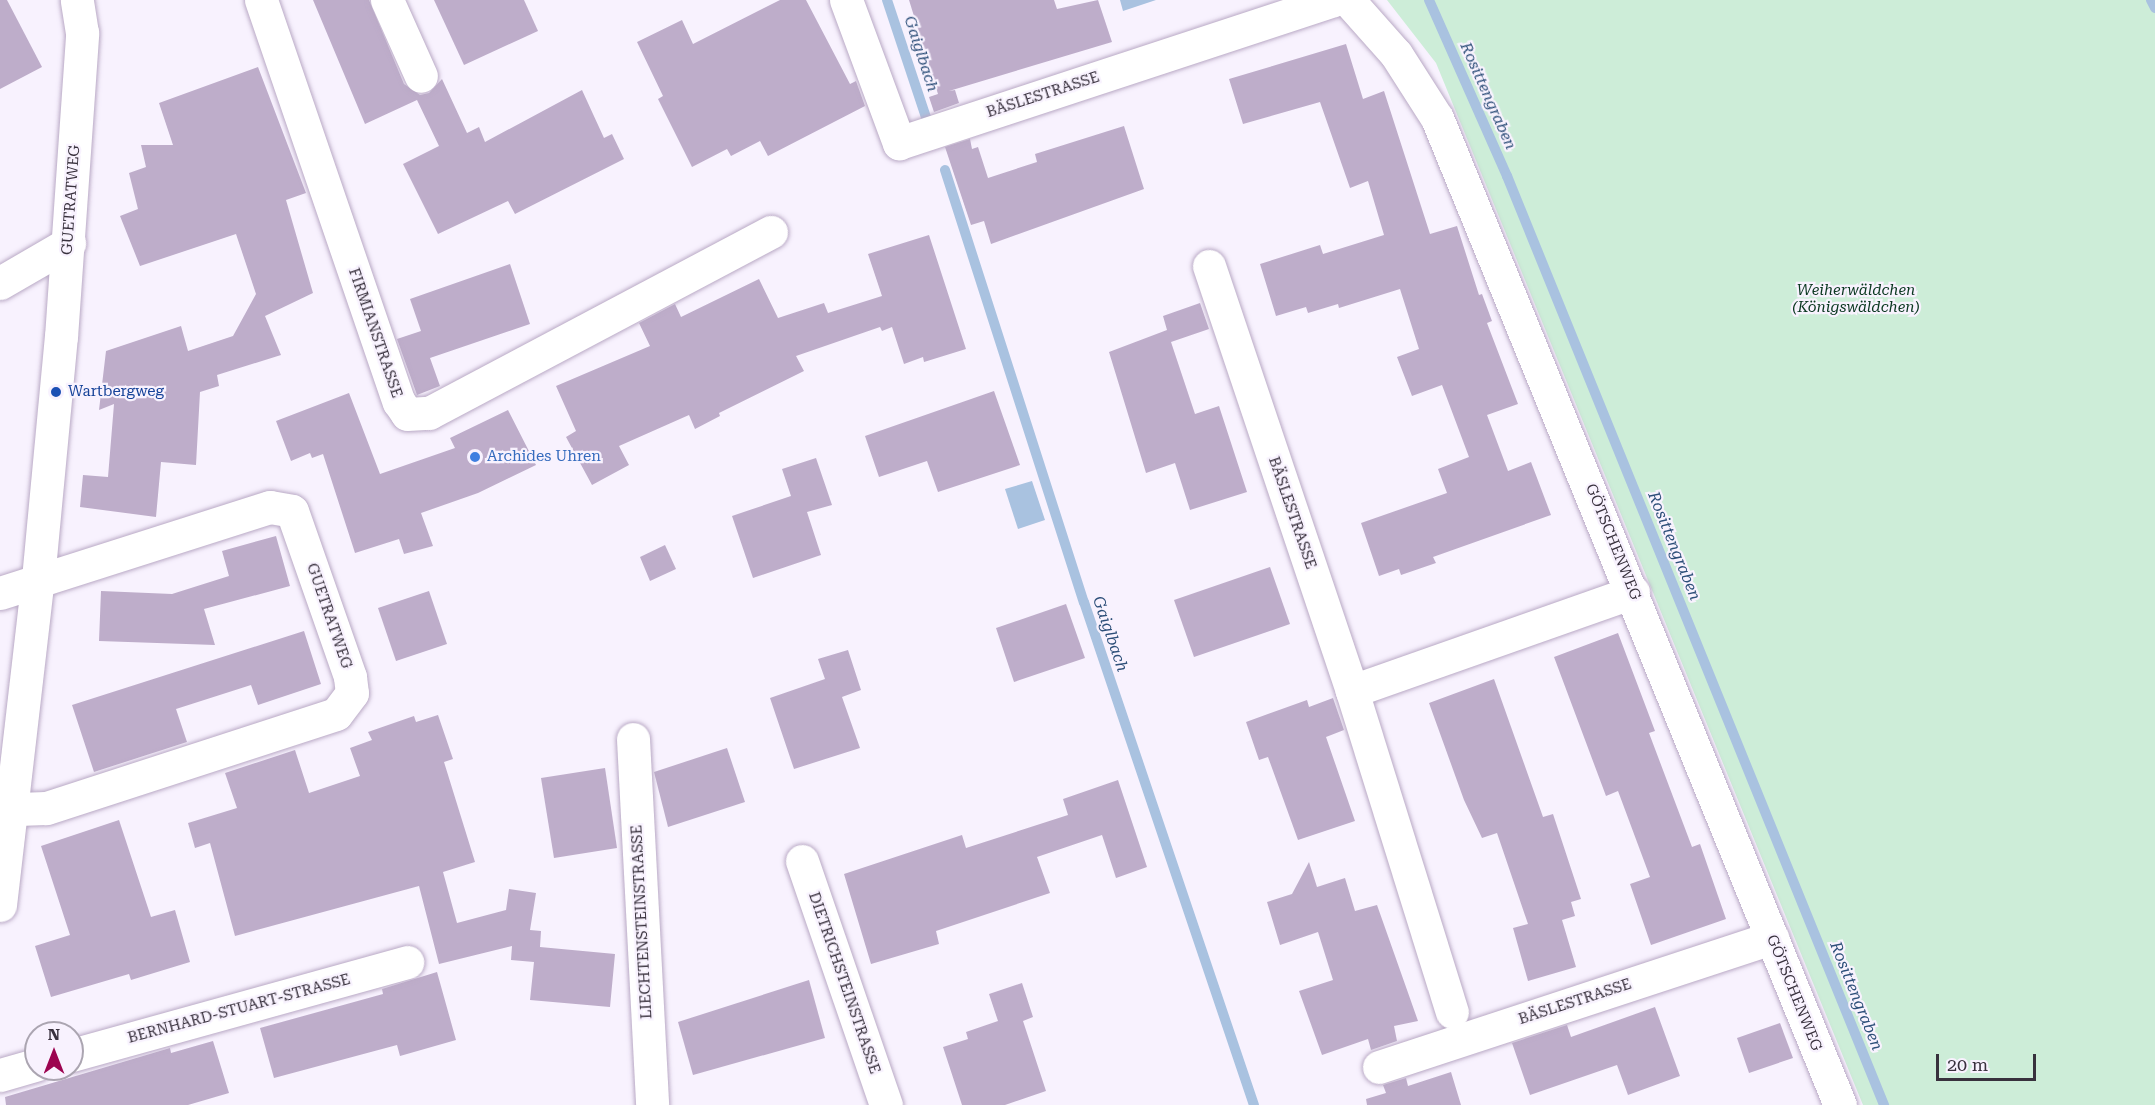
<!DOCTYPE html>
<meta charset="utf-8">
<style>
body{margin:0}
#map{position:relative;width:2155px;height:1105px;overflow:hidden;background:#f8f2fe;font-family:"Roboto Serif",serif}
div>[style]{position:absolute}
.green>*{inset:0;background:#cdedd8}
.water>*{inset:0;background:#a9c2e0}
.stream>*{height:10px;margin:-5px;padding:0 5px;transform-origin:5px;border-radius:5px;background:#a9c2e0}
.building>*{inset:0;background:#beadca}
.roads{filter:drop-shadow(0 0 2px #b9a9c5) drop-shadow(0 0 2px #b9a9c5)}
.minor>*{height:33px;margin:-16.5px;padding:0 16.5px;transform-origin:16.5px;border-radius:16.5px;background:#fff}
.dots>*{width:16px;height:16px;translate:-50% -50%;box-sizing:border-box;border:3px solid #f8f2fe;border-radius:50%}
span{translate:-50% -50%;white-space:nowrap;text-align:center;line-height:1.15;-webkit-text-stroke:4.5px #f8f2fe;paint-order:stroke}
.street-label{font-size:15px;color:#38313d}
.park-label{font-size:15px;color:#09371f;font-style:italic}
.transit-label{font-size:15px;color:#164399}
.left{translate:0 -50%;text-align:left}
.shop-label{font-size:15px;color:#366cbe}
.water-label{font-size:16px;color:#2d4f79;font-style:italic}
.north{position:absolute;left:24px;top:1021px;width:60px;height:60px;box-sizing:border-box;background:#f8f2fe;border:2px solid #aba5b1;border-radius:50%;rotate:0deg;font-size:16px;font-weight:700;line-height:24px;text-align:center;color:#38313d}
.north::after{content:'';display:block;margin:auto;width:21px;height:27px;background:#9c0450;clip-path:polygon(50% 0,100% 100%,50% 72%,0 100%)}
.scale{position:absolute;left:1936px;top:1054px;width:100px;height:27px;box-sizing:border-box;border:3px solid #38313d;border-top:0;padding-left:8px;font-size:18px;line-height:21px;white-space:nowrap;color:#38313d;-webkit-text-stroke:4px #f8f2fe;paint-order:stroke}
</style>
<div id="map">
<div class="green">
<i style="clip-path:polygon(1387px 0,2155px 0,2155px 1105px,1863px 1105px,1436px 63px)"></i>
</div>
<div class="water">
<i style="clip-path:polygon(1120px 0,1156px 0,1123px 11px)"></i>
<i style="clip-path:polygon(1032px 481px,1045px 520px,1018px 529px,1005px 489px)"></i>
</div>
<div class="stream">
<i style="left:887px;top:0;width:123px;rotate:71.6deg"></i>
<i style="left:1429px;top:0;width:193px;rotate:66.1deg"></i>
<i style="left:1507px;top:176px;width:1003px;rotate:67.91deg"></i>
<i style="left:2151px;top:0;width:9px;rotate:63deg"></i>
<i style="left:945px;top:170px;width:454px;rotate:72.2deg"></i>
<i style="left:1084px;top:602px;width:531px;rotate:71.33deg"></i>
</div>
<div class="building">
<i style="clip-path:polygon(0 0,7px 0,42px 67px,0 89px)"></i>
<i style="clip-path:polygon(313px 0,369px 0,404px 84px,420px 95px,429px 93px,442px 79px,467px 133px,479px 127px,485px 142px,582px 90px,604px 138px,612px 134px,624px 159px,515px 214px,508px 201px,438px 234px,403px 164px,439px 146px,417px 100px,365px 124px)"></i>
<i style="clip-path:polygon(434px 0,524px 0,538px 31px,464px 65px)"></i>
<i style="clip-path:polygon(780px 0,806px 0,850px 84px,856px 81px,865px 106px,768px 156px,760px 141px,731px 156px,727px 149px,692px 167px,658px 99px,663px 96px,637px 42px,682px 20px,693px 44px)"></i>
<i style="clip-path:polygon(909px 0,1054px 0,1057px 9px,1098px 0,1112px 42px,949px 91px,955px 90px,959px 103px,934px 112px,929px 97px,938px 94px)"></i>
<i style="clip-path:polygon(1346px 44px,1363px 99px,1384px 91px,1430px 234px,1457px 226px,1479px 295px,1482px 294px,1492px 321px,1487px 323px,1518px 404px,1487px 415px,1508px 471px,1531px 462px,1551px 515px,1433px 557px,1436px 563px,1401px 575px,1399px 569px,1379px 576px,1361px 523px,1447px 493px,1438px 469px,1469px 457px,1442px 385px,1412px 396px,1397px 357px,1419px 349px,1400px 289px,1339px 308px,1338px 304px,1308px 313px,1306px 307px,1276px 316px,1260px 264px,1320px 245px,1323px 254px,1384px 235px,1368px 181px,1350px 188px,1320px 102px,1243px 124px,1229px 79px)"></i>
<i style="clip-path:polygon(258px 67px,306px 193px,286px 200px,313px 293px,265px 316px,281px 355px,217px 375px,219px 386px,200px 392px,196px 465px,161px 462px,156px 517px,80px 507px,83px 475px,108px 477px,114px 404px,99px 410px,106px 351px,181px 326px,188px 351px,233px 336px,256px 294px,236px 234px,140px 266px,120px 216px,138px 209px,129px 173px,146px 167px,141px 145px,173px 145px,159px 103px)"></i>
<i style="clip-path:polygon(1124px 126px,1144px 189px,991px 244px,984px 221px,971px 225px,945px 147px,970px 139px,972px 149px,978px 147px,988px 178px,1037px 162px,1035px 154px)"></i>
<i style="clip-path:polygon(929px 235px,966px 349px,924px 362px,923px 357px,904px 364px,892px 327px,882px 331px,880px 327px,796px 356px,804px 371px,719px 413px,720px 416px,695px 429px,689px 415px,619px 446px,629px 465px,592px 485px,566px 437px,576px 431px,556px 386px,650px 346px,639px 323px,675px 304px,681px 317px,759px 279px,778px 318px,824px 303px,828px 313px,882px 296px,868px 254px)"></i>
<i style="clip-path:polygon(510px 264px,530px 324px,430px 358px,440px 386px,417px 395px,397px 339px,421px 331px,410px 299px)"></i>
<i style="clip-path:polygon(1200px 303px,1209px 329px,1171px 342px,1195px 414px,1219px 406px,1247px 492px,1190px 510px,1175px 463px,1146px 473px,1109px 352px,1167px 330px,1163px 316px)"></i>
<i style="clip-path:polygon(994px 391px,1020px 465px,938px 492px,927px 461px,879px 477px,865px 436px)"></i>
<i style="clip-path:polygon(349px 393px,380px 474px,455px 448px,450px 438px,508px 410px,536px 465px,478px 493px,421px 513px,433px 546px,404px 554px,399px 539px,355px 553px,323px 454px,312px 458px,310px 453px,291px 461px,276px 421px)"></i>
<i style="clip-path:polygon(816px 458px,832px 505px,807px 512px,821px 555px,753px 578px,732px 516px,791px 496px,782px 469px)"></i>
<i style="clip-path:polygon(276px 536px,290px 586px,204px 609px,215px 645px,99px 641px,101px 591px,172px 594px,229px 576px,222px 551px)"></i>
<i style="clip-path:polygon(665px 545px,676px 569px,650px 581px,640px 557px)"></i>
<i style="clip-path:polygon(1270px 567px,1290px 624px,1194px 657px,1174px 600px)"></i>
<i style="clip-path:polygon(429px 591px,447px 644px,396px 661px,378px 608px)"></i>
<i style="clip-path:polygon(1066px 604px,1085px 658px,1014px 682px,996px 628px)"></i>
<i style="clip-path:polygon(304px 631px,321px 684px,258px 705px,251px 685px,176px 709px,187px 742px,94px 772px,72px 705px)"></i>
<i style="clip-path:polygon(1618px 633px,1655px 731px,1649px 733px,1692px 847px,1700px 844px,1726px 919px,1651px 945px,1630px 884px,1650px 877px,1618px 791px,1606px 796px,1554px 657px)"></i>
<i style="clip-path:polygon(848px 650px,861px 690px,842px 697px,860px 748px,794px 769px,770px 698px,825px 679px,818px 659px)"></i>
<i style="clip-path:polygon(1494px 679px,1543px 817px,1553px 814px,1581px 899px,1571px 902px,1575px 916px,1562px 920px,1576px 967px,1528px 981px,1513px 928px,1528px 924px,1497px 833px,1482px 838px,1464px 800px,1429px 703px)"></i>
<i style="clip-path:polygon(1333px 698px,1344px 730px,1326px 737px,1355px 821px,1298px 840px,1268px 757px,1259px 760px,1246px 722px,1307px 700px,1309px 707px)"></i>
<i style="clip-path:polygon(438px 715px,453px 759px,444px 762px,475px 862px,443px 872px,457px 923px,506px 910px,509px 889px,536px 893px,530px 930px,541px 931px,540px 947px,615px 954px,610px 1007px,530px 1000px,534px 962px,511px 960px,512px 946px,439px 964px,419px 886px,235px 936px,210px 843px,195px 848px,188px 823px,237px 808px,225px 773px,295px 750px,309px 793px,360px 776px,350px 748px,372px 740px,368px 732px,414px 716px,416px 722px)"></i>
<i style="clip-path:polygon(727px 748px,745px 802px,668px 827px,654px 772px)"></i>
<i style="clip-path:polygon(605px 768px,617px 848px,554px 858px,541px 778px)"></i>
<i style="clip-path:polygon(1118px 780px,1147px 867px,1116px 878px,1102px 835px,1037px 857px,1050px 893px,936px 931px,939px 944px,871px 964px,844px 874px,962px 835px,966px 848px,1068px 815px,1063px 799px)"></i>
<i style="clip-path:polygon(119px 820px,151px 917px,175px 910px,190px 962px,131px 980px,129px 974px,51px 997px,35px 946px,70px 935px,41px 846px)"></i>
<i style="clip-path:polygon(1309px 862px,1317px 887px,1345px 878px,1355px 911px,1377px 905px,1418px 1021px,1394px 1026px,1397px 1041px,1371px 1050px,1368px 1039px,1322px 1055px,1299px 991px,1333px 980px,1318px 932px,1280px 945px,1267px 902px,1292px 894px)"></i>
<i style="clip-path:polygon(437px 972px,456px 1040px,400px 1056px,397px 1045px,274px 1078px,260px 1028px,383px 994px,382px 989px)"></i>
<i style="clip-path:polygon(809px 980px,825px 1038px,693px 1075px,678px 1022px)"></i>
<i style="clip-path:polygon(1022px 983px,1033px 1017px,1023px 1021px,1046px 1091px,1005px 1105px,962px 1105px,943px 1047px,968px 1039px,966px 1032px,998px 1021px,989px 994px)"></i>
<i style="clip-path:polygon(1655px 1007px,1680px 1076px,1628px 1095px,1617px 1065px,1530px 1095px,1512px 1043px,1567px 1025px,1571px 1037px)"></i>
<i style="clip-path:polygon(1780px 1023px,1793px 1058px,1749px 1073px,1737px 1038px)"></i>
<i style="clip-path:polygon(213px 1041px,229px 1093px,188px 1105px,6px 1105px,5px 1097px,170px 1048px,171px 1053px)"></i>
<i style="clip-path:polygon(1451px 1072px,1461px 1105px,1367px 1105px,1366px 1099px,1386px 1093px,1383px 1085px,1406px 1078px,1408px 1086px)"></i>
</div>
<div class="roads">
<div class="minor">
<i style="left:261px;top:0;width:425px;rotate:71.1deg"></i>
<i style="left:399px;top:402px;width:14px;rotate:56deg"></i>
<i style="left:407px;top:414px;width:22px;rotate:-3deg"></i>
<i style="left:429px;top:413px;width:387px;rotate:-27.9deg"></i>
<i style="left:387px;top:0;width:83px;rotate:65.9deg"></i>
<i style="left:846px;top:0;width:153px;rotate:69.7deg"></i>
<i style="left:899px;top:143px;width:457px;rotate:-18.2deg"></i>
<i style="left:1348px;top:0;width:72px;rotate:48.4deg"></i>
<i style="left:1396px;top:54px;width:76px;rotate:57.4deg"></i>
<i style="left:1437px;top:118px;width:1066px;rotate:67.79deg"></i>
<i style="left:1209px;top:266px;width:448px;rotate:71.4deg"></i>
<i style="left:1352px;top:691px;width:336px;rotate:72.7deg"></i>
<i style="left:0;top:283px;width:80px;rotate:-30.1deg"></i>
<i style="left:0;top:593px;width:283px;rotate:-17.7deg"></i>
<i style="left:270px;top:507px;width:22px;rotate:10deg"></i>
<i style="left:292px;top:511px;width:176px;rotate:70.7deg"></i>
<i style="left:350px;top:677px;width:16px;rotate:83deg"></i>
<i style="left:352px;top:693px;width:26px;rotate:127deg"></i>
<i style="left:336px;top:714px;width:305px;rotate:162deg"></i>
<i style="left:46px;top:808px;width:36px;rotate:178deg"></i>
<i style="left:1352px;top:691px;width:298px;rotate:-19.4deg"></i>
<i style="left:633px;top:739px;width:366px;rotate:87deg"></i>
<i style="left:802px;top:861px;width:258px;rotate:71deg"></i>
<i style="left:0;top:905px;width:328px;rotate:-83.4deg"></i>
<i style="left:38px;top:579px;width:243px;rotate:-84.6deg"></i>
<i style="left:61px;top:337px;width:305px;rotate:-86deg"></i>
<i style="left:82px;top:33px;width:33px;rotate:-99deg"></i>
<i style="left:72px;top:1055px;width:348px;rotate:-15.5deg"></i>
<i style="left:1379px;top:1067px;width:414px;rotate:-18.2deg"></i>
<i style="left:0;top:1075px;width:37px;rotate:-16deg"></i>
</div>
</div>
<div class="dots">
<i style="left:56px;top:392px;background:#1a4fb4"></i>
<i style="left:475px;top:457px;background:#3f7fe0"></i>
</div>
<div class="street-label">
<span style="left:1043px;top:95px;rotate:-18deg">BÄSLESTRASSE</span>
<span style="left:71px;top:200px;rotate:-86deg">GUETRATWEG</span>
<span style="left:375px;top:333px;rotate:71deg">FIRMIANSTRASSE</span>
<span style="left:1292px;top:513px;rotate:71deg">BÄSLESTRASSE</span>
<span style="left:1613px;top:542px;rotate:68deg">GÖTSCHENWEG</span>
<span style="left:329px;top:616px;rotate:71deg">GUETRATWEG</span>
<span style="left:642px;top:922px;rotate:-93deg">LIECHTENSTEINSTRASSE</span>
<span style="left:844px;top:983px;rotate:71deg">DIETRICHSTEINSTRASSE</span>
<span style="left:1794px;top:993px;rotate:68deg">GÖTSCHENWEG</span>
<span style="left:1575px;top:1002px;rotate:-18deg">BÄSLESTRASSE</span>
<span style="left:239px;top:1009px;rotate:-15deg">BERNHARD-STUART-STRASSE</span>
</div>
<div class="park-label">
<span style="left:1856px;top:299px">Weiherwäldchen<br>(Königswäldchen)</span>
</div>
<div class="transit-label">
<span class="left" style="left:68px;top:392px">Wartbergweg</span>
</div>
<div class="shop-label">
<span class="left" style="left:487px;top:457px">Archides Uhren</span>
</div>
<div class="water-label">
<span style="left:921px;top:54px;rotate:72deg">Gaiglbach</span>
<span style="left:1488px;top:96px;rotate:66deg">Rosittengraben</span>
<span style="left:1674px;top:546px;rotate:68deg">Rosittengraben</span>
<span style="left:1110px;top:634px;rotate:71deg">Gaiglbach</span>
<span style="left:1856px;top:996px;rotate:68deg">Rosittengraben</span>
</div>
<div class="north">N</div>
<div class="scale">20 m</div>
</div>
